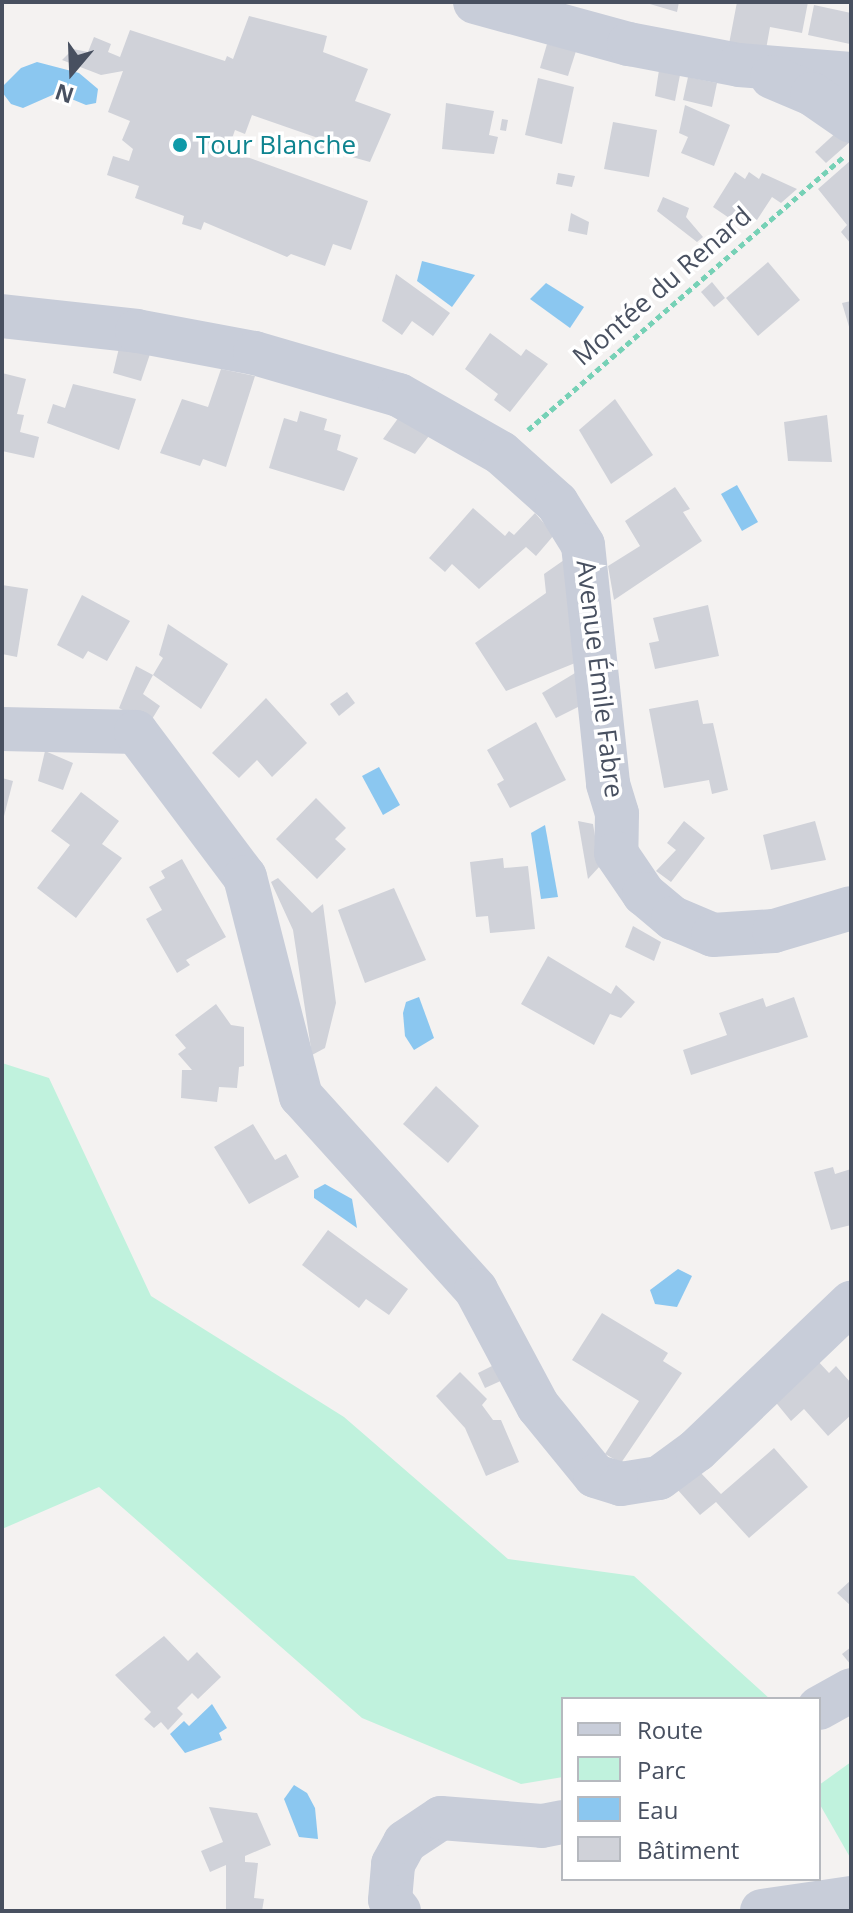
<!DOCTYPE html>
<meta charset="utf-8">
<style>
body{margin:0}
#map{position:relative;width:853px;height:1913px;overflow:hidden;background:#f4f2f1;font-family:"Open Sans",sans-serif}
div>[style]{position:absolute}
.green>*{inset:0;background:#c0f2dd}
.water>*{inset:0;background:#8bc7f0}
.building>*{inset:0;background:#d0d2d9}
.path>*{height:5px;margin-top:-2.5px;transform-origin:0;background:repeating-linear-gradient(90deg,#76d1b6 0 6px,transparent 0 10px)}
.minor>*{height:44px;margin:-22px;padding:0 22px;transform-origin:22px;border-radius:22px;background:#c8cdd9}
.dots>*{width:22px;height:22px;translate:-50% -50%;box-sizing:border-box;border:4px solid #fff;border-radius:50%}
span{translate:-50% -50%;white-space:nowrap;text-align:center;line-height:1.15;-webkit-text-stroke:7px #fff;paint-order:stroke}
.culture-label{font-size:26px;color:#0d838f}
.left{translate:0 -50%;text-align:left}
.street-label{font-size:26px;color:#485060}
.frame{position:absolute;inset:0;border:4px solid #485060;pointer-events:none}
.legend{position:absolute;left:561px;top:1697px;width:260px;height:184px;box-sizing:border-box;background:#fff;border:2px solid #b6b9bf;margin:0;padding:10px 14px;list-style:none;font-size:24px;color:#485060}
.legend li{display:flex;align-items:center;gap:16px;height:40px}
.legend b{width:40px;border:2px solid #b6b9bf}
.north{position:absolute;left:32px;top:32px;width:80px;height:80px;-webkit-text-stroke:6px #fff;paint-order:stroke;rotate:199deg;font-size:22px;font-weight:700;line-height:32px;text-align:center;color:#485060}
.north::after{content:'';display:block;margin:auto;width:28px;height:36px;background:#485060;clip-path:polygon(50% 0,100% 100%,50% 72%,0 100%)}
</style>
<div id="map">
<div class="green">
<i style="clip-path:polygon(2px 1063px,49px 1078px,151px 1296px,344px 1417px,508px 1559px,634px 1576px,770px 1699px,563px 1699px,563px 1777px,521px 1784px,362px 1718px,99px 1487px,2px 1529px)"></i>
<i style="clip-path:polygon(851px 1762px,851px 1859px,819px 1803px,819px 1785px)"></i>
</div>
<div class="water">
<i style="clip-path:polygon(37px 62px,79px 73px,98px 89px,96px 103px,86px 105px,57px 93px,23px 108px,11px 104px,2px 92px,4px 85px,21px 68px)"></i>
<i style="clip-path:polygon(422px 261px,475px 275px,452px 307px,417px 281px)"></i>
<i style="clip-path:polygon(546px 283px,584px 307px,570px 328px,530px 299px)"></i>
<i style="clip-path:polygon(737px 485px,758px 522px,742px 531px,721px 494px)"></i>
<i style="clip-path:polygon(379px 767px,400px 805px,383px 815px,362px 776px)"></i>
<i style="clip-path:polygon(545px 825px,558px 897px,541px 899px,531px 833px)"></i>
<i style="clip-path:polygon(419px 997px,434px 1038px,414px 1050px,405px 1036px,403px 1013px,406px 1002px)"></i>
<i style="clip-path:polygon(325px 1184px,352px 1199px,357px 1228px,314px 1198px,314px 1190px)"></i>
<i style="clip-path:polygon(678px 1269px,692px 1276px,677px 1307px,655px 1304px,650px 1290px)"></i>
<i style="clip-path:polygon(212px 1704px,227px 1728px,219px 1733px,222px 1740px,185px 1753px,170px 1734px,184px 1721px,189px 1726px)"></i>
<i style="clip-path:polygon(294px 1785px,307px 1793px,315px 1808px,318px 1839px,299px 1837px,284px 1799px)"></i>
</div>
<div class="building">
<i style="clip-path:polygon(643px 2px,679px 2px,677px 12px)"></i>
<i style="clip-path:polygon(737px 2px,808px 2px,802px 33px,770px 27px,765px 55px,729px 44px)"></i>
<i style="clip-path:polygon(814px 5px,851px 13px,850px 44px,808px 35px)"></i>
<i style="clip-path:polygon(249px 16px,327px 36px,323px 52px,368px 69px,355px 101px,391px 114px,370px 162px,316px 147px,318px 138px,252px 115px,245px 134px,235px 130px,228px 150px,368px 201px,351px 250px,333px 244px,325px 266px,291px 254px,287px 257px,204px 222px,201px 230px,182px 224px,184px 216px,135px 198px,139px 186px,107px 175px,113px 156px,129px 161px,133px 149px,122px 140px,130px 121px,108px 112px,123px 71px,101px 75px,62px 60px,73px 49px,88px 52px,94px 37px,111px 44px,108px 52px,120px 57px,130px 30px,225px 61px,227px 56px,233px 59px)"></i>
<i style="clip-path:polygon(547px 44px,576px 51px,568px 76px,540px 68px)"></i>
<i style="clip-path:polygon(659px 70px,680px 75px,675px 101px,655px 96px)"></i>
<i style="clip-path:polygon(688px 77px,717px 83px,712px 107px,683px 100px)"></i>
<i style="clip-path:polygon(538px 78px,574px 87px,562px 144px,525px 135px)"></i>
<i style="clip-path:polygon(446px 103px,494px 111px,489px 135px,498px 137px,494px 154px,442px 149px)"></i>
<i style="clip-path:polygon(685px 105px,730px 125px,714px 166px,681px 153px,688px 137px,679px 133px)"></i>
<i style="clip-path:polygon(502px 119px,508px 120px,506px 131px,500px 130px)"></i>
<i style="clip-path:polygon(613px 122px,657px 130px,649px 177px,604px 169px)"></i>
<i style="clip-path:polygon(840px 129px,851px 141px,826px 163px,815px 152px)"></i>
<i style="clip-path:polygon(851px 160px,851px 244px,841px 232px,847px 225px,818px 189px)"></i>
<i style="clip-path:polygon(735px 172px,745px 179px,749px 172px,759px 179px,762px 173px,797px 189px,781px 203px,772px 197px,757px 220px,749px 215px,741px 226px,713px 207px)"></i>
<i style="clip-path:polygon(558px 173px,575px 176px,572px 187px,556px 184px)"></i>
<i style="clip-path:polygon(663px 197px,689px 208px,686px 217px,703px 237px,697px 242px,657px 211px)"></i>
<i style="clip-path:polygon(571px 213px,589px 222px,587px 235px,568px 231px)"></i>
<i style="clip-path:polygon(768px 262px,800px 300px,758px 336px,726px 298px)"></i>
<i style="clip-path:polygon(396px 274px,450px 313px,433px 336px,412px 321px,402px 335px,382px 321px)"></i>
<i style="clip-path:polygon(712px 282px,725px 298px,714px 307px,701px 292px)"></i>
<i style="clip-path:polygon(851px 301px,851px 330px,850px 330px,842px 303px)"></i>
<i style="clip-path:polygon(490px 333px,521px 356px,526px 349px,548px 364px,510px 412px,494px 400px,498px 394px,465px 369px)"></i>
<i style="clip-path:polygon(119px 348px,150px 354px,141px 381px,113px 373px)"></i>
<i style="clip-path:polygon(221px 369px,255px 376px,226px 467px,203px 459px,200px 466px,160px 453px,182px 399px,208px 407px)"></i>
<i style="clip-path:polygon(2px 373px,26px 379px,17px 414px,24px 415px,20px 432px,39px 437px,34px 458px,2px 451px)"></i>
<i style="clip-path:polygon(73px 384px,136px 399px,119px 450px,47px 423px,53px 404px,65px 408px)"></i>
<i style="clip-path:polygon(615px 399px,653px 455px,611px 484px,579px 430px)"></i>
<i style="clip-path:polygon(300px 411px,327px 419px,324px 430px,341px 435px,337px 450px,358px 458px,344px 491px,269px 468px,284px 418px,297px 422px)"></i>
<i style="clip-path:polygon(827px 415px,832px 462px,788px 461px,784px 422px)"></i>
<i style="clip-path:polygon(399px 417px,432px 432px,415px 454px,383px 439px)"></i>
<i style="clip-path:polygon(675px 487px,690px 509px,683px 512px,702px 541px,614px 600px,608px 566px,640px 546px,625px 521px)"></i>
<i style="clip-path:polygon(473px 508px,505px 536px,509px 531px,514px 535px,535px 513px,554px 535px,536px 556px,526px 547px,479px 589px,452px 564px,445px 572px,429px 558px)"></i>
<i style="clip-path:polygon(564px 560px,580px 661px,506px 691px,475px 643px,546px 593px,544px 574px)"></i>
<i style="clip-path:polygon(2px 585px,28px 589px,17px 657px,2px 654px)"></i>
<i style="clip-path:polygon(82px 595px,130px 621px,107px 661px,88px 651px,83px 659px,57px 645px)"></i>
<i style="clip-path:polygon(708px 605px,719px 656px,655px 669px,649px 643px,659px 641px,653px 618px)"></i>
<i style="clip-path:polygon(168px 624px,228px 664px,201px 709px,153px 675px,163px 658px,159px 655px)"></i>
<i style="clip-path:polygon(136px 666px,153px 675px,143px 694px,160px 706px,149px 724px,119px 708px)"></i>
<i style="clip-path:polygon(580px 670px,584px 704px,556px 718px,542px 693px)"></i>
<i style="clip-path:polygon(347px 692px,355px 703px,339px 716px,330px 704px)"></i>
<i style="clip-path:polygon(266px 698px,307px 743px,272px 777px,257px 760px,239px 778px,212px 753px)"></i>
<i style="clip-path:polygon(698px 700px,703px 724px,713px 723px,728px 790px,712px 794px,709px 780px,664px 788px,649px 709px)"></i>
<i style="clip-path:polygon(536px 722px,566px 780px,510px 808px,497px 784px,504px 780px,487px 750px)"></i>
<i style="clip-path:polygon(45px 751px,73px 763px,63px 790px,38px 781px)"></i>
<i style="clip-path:polygon(2px 778px,13px 781px,3px 820px,2px 820px)"></i>
<i style="clip-path:polygon(81px 792px,119px 821px,102px 844px,122px 858px,76px 918px,37px 888px,70px 845px,51px 831px)"></i>
<i style="clip-path:polygon(316px 798px,346px 828px,335px 839px,346px 849px,317px 879px,276px 839px)"></i>
<i style="clip-path:polygon(578px 821px,593px 824px,600px 866px,588px 879px)"></i>
<i style="clip-path:polygon(684px 821px,705px 838px,671px 882px,656px 871px,676px 850px,667px 843px)"></i>
<i style="clip-path:polygon(815px 821px,826px 860px,771px 870px,763px 835px)"></i>
<i style="clip-path:polygon(503px 858px,504px 868px,528px 866px,535px 929px,490px 933px,488px 916px,476px 917px,470px 862px)"></i>
<i style="clip-path:polygon(182px 859px,226px 937px,186px 960px,190px 965px,177px 973px,146px 919px,162px 910px,149px 887px,165px 878px,161px 871px)"></i>
<i style="clip-path:polygon(278px 878px,312px 913px,323px 904px,336px 1003px,325px 1048px,312px 1055px,293px 930px,271px 882px)"></i>
<i style="clip-path:polygon(394px 888px,426px 960px,365px 983px,338px 910px)"></i>
<i style="clip-path:polygon(633px 926px,661px 942px,654px 961px,625px 947px)"></i>
<i style="clip-path:polygon(548px 956px,611px 994px,616px 985px,635px 1002px,621px 1018px,610px 1014px,594px 1045px,521px 1004px)"></i>
<i style="clip-path:polygon(794px 997px,808px 1037px,691px 1075px,683px 1050px,727px 1035px,719px 1013px,763px 998px,766px 1007px)"></i>
<i style="clip-path:polygon(216px 1004px,231px 1025px,244px 1027px,244px 1066px,239px 1067px,237px 1088px,219px 1087px,217px 1102px,181px 1098px,182px 1070px,192px 1070px,178px 1054px,186px 1048px,175px 1035px)"></i>
<i style="clip-path:polygon(436px 1086px,479px 1126px,448px 1163px,403px 1124px)"></i>
<i style="clip-path:polygon(253px 1124px,275px 1160px,286px 1154px,299px 1177px,249px 1204px,214px 1147px)"></i>
<i style="clip-path:polygon(833px 1167px,835px 1174px,851px 1169px,851px 1225px,831px 1230px,814px 1172px)"></i>
<i style="clip-path:polygon(328px 1230px,408px 1289px,389px 1315px,366px 1299px,359px 1308px,302px 1265px)"></i>
<i style="clip-path:polygon(602px 1313px,668px 1353px,663px 1361px,682px 1373px,621px 1463px,605px 1454px,639px 1401px,572px 1360px)"></i>
<i style="clip-path:polygon(816px 1359px,829px 1373px,836px 1366px,851px 1383px,851px 1415px,828px 1436px,804px 1409px,791px 1421px,773px 1399px)"></i>
<i style="clip-path:polygon(496px 1364px,505px 1379px,485px 1388px,478px 1373px)"></i>
<i style="clip-path:polygon(460px 1372px,487px 1399px,482px 1405px,493px 1420px,501px 1420px,519px 1462px,486px 1476px,465px 1428px,436px 1396px)"></i>
<i style="clip-path:polygon(774px 1448px,808px 1487px,749px 1538px,716px 1502px,700px 1515px,677px 1489px,698px 1470px,721px 1494px)"></i>
<i style="clip-path:polygon(851px 1580px,851px 1606px,837px 1593px)"></i>
<i style="clip-path:polygon(164px 1636px,188px 1661px,197px 1652px,221px 1677px,198px 1699px,192px 1693px,177px 1708px,183px 1714px,168px 1730px,161px 1722px,154px 1728px,144px 1719px,151px 1712px,115px 1675px)"></i>
<i style="clip-path:polygon(851px 1647px,851px 1665px,842px 1654px)"></i>
<i style="clip-path:polygon(209px 1807px,257px 1813px,271px 1845px,245px 1856px,245px 1862px,258px 1863px,254px 1898px,264px 1899px,262px 1911px,226px 1911px,226px 1865px,210px 1872px,201px 1851px,223px 1842px)"></i>
</div>
<div class="path">
<i style="left:528px;top:430px;width:418px;rotate:-40.9deg"></i>
</div>
<div class="minor">
<i style="left:475px;top:2px;width:160px;rotate:15.3deg"></i>
<i style="left:629px;top:44px;width:112px;rotate:10.8deg"></i>
<i style="left:739px;top:65px;width:112px;rotate:4.6deg"></i>
<i style="left:772px;top:77px;width:43px;rotate:23deg"></i>
<i style="left:812px;top:94px;width:47px;rotate:34.7deg"></i>
<i style="left:2px;top:316px;width:136px;rotate:6.3deg"></i>
<i style="left:137px;top:331px;width:120px;rotate:10.6deg"></i>
<i style="left:255px;top:353px;width:150px;rotate:16.3deg"></i>
<i style="left:399px;top:395px;width:117px;rotate:29.6deg"></i>
<i style="left:501px;top:453px;width:75px;rotate:41.8deg"></i>
<i style="left:557px;top:503px;width:49px;rotate:58.2deg"></i>
<i style="left:583px;top:545px;width:240px;rotate:84deg"></i>
<i style="left:608px;top:784px;width:31px;rotate:73deg"></i>
<i style="left:617px;top:814px;width:39px;rotate:91deg"></i>
<i style="left:616px;top:853px;width:50px;rotate:55.7deg"></i>
<i style="left:644px;top:894px;width:38px;rotate:40deg"></i>
<i style="left:673px;top:918px;width:43px;rotate:23deg"></i>
<i style="left:713px;top:935px;width:61px;rotate:-3.8deg"></i>
<i style="left:774px;top:931px;width:80px;rotate:-16.6deg"></i>
<i style="left:2px;top:729px;width:134px;rotate:1.3deg"></i>
<i style="left:136px;top:732px;width:181px;rotate:53.1deg"></i>
<i style="left:245px;top:877px;width:226px;rotate:75.7deg"></i>
<i style="left:301px;top:1096px;width:261px;rotate:47.9deg"></i>
<i style="left:476px;top:1290px;width:132px;rotate:61.9deg"></i>
<i style="left:538px;top:1406px;width:90px;rotate:50.8deg"></i>
<i style="left:595px;top:1476px;width:27px;rotate:17deg"></i>
<i style="left:621px;top:1484px;width:38px;rotate:-9deg"></i>
<i style="left:659px;top:1478px;width:47px;rotate:-36.4deg"></i>
<i style="left:697px;top:1450px;width:213px;rotate:-43.7deg"></i>
<i style="left:819px;top:1708px;width:37px;rotate:-29deg"></i>
<i style="left:399px;top:1911px;width:14px;rotate:-129deg"></i>
<i style="left:390px;top:1900px;width:36px;rotate:-85deg"></i>
<i style="left:393px;top:1864px;width:25px;rotate:-61deg"></i>
<i style="left:405px;top:1842px;width:43px;rotate:-33.7deg"></i>
<i style="left:441px;top:1818px;width:101px;rotate:4.5deg"></i>
<i style="left:542px;top:1826px;width:21px;rotate:-11deg"></i>
<i style="left:762px;top:1911px;width:90px;rotate:-8.3deg"></i>
</div>
<div class="dots">
<i style="left:180px;top:145px;background:#0f9aa8"></i>
</div>
<div class="culture-label">
<span class="left" style="left:196px;top:145px">Tour Blanche</span>
</div>
<div class="street-label">
<span style="left:662px;top:286px;rotate:-41deg">Montée du Renard</span>
<span style="left:600px;top:679px;rotate:83deg">Avenue Émile Fabre</span>
</div>
<div class="frame"></div>
<ul class="legend">
<li><b style="height:10px;background:#c8cdd9"></b>Route</li>
<li><b style="height:22px;background:#c0f2dd"></b>Parc</li>
<li><b style="height:22px;background:#8bc7f0"></b>Eau</li>
<li><b style="height:22px;background:#d0d2d9"></b>Bâtiment</li>
</ul>
<div class="north">N</div>
</div>
